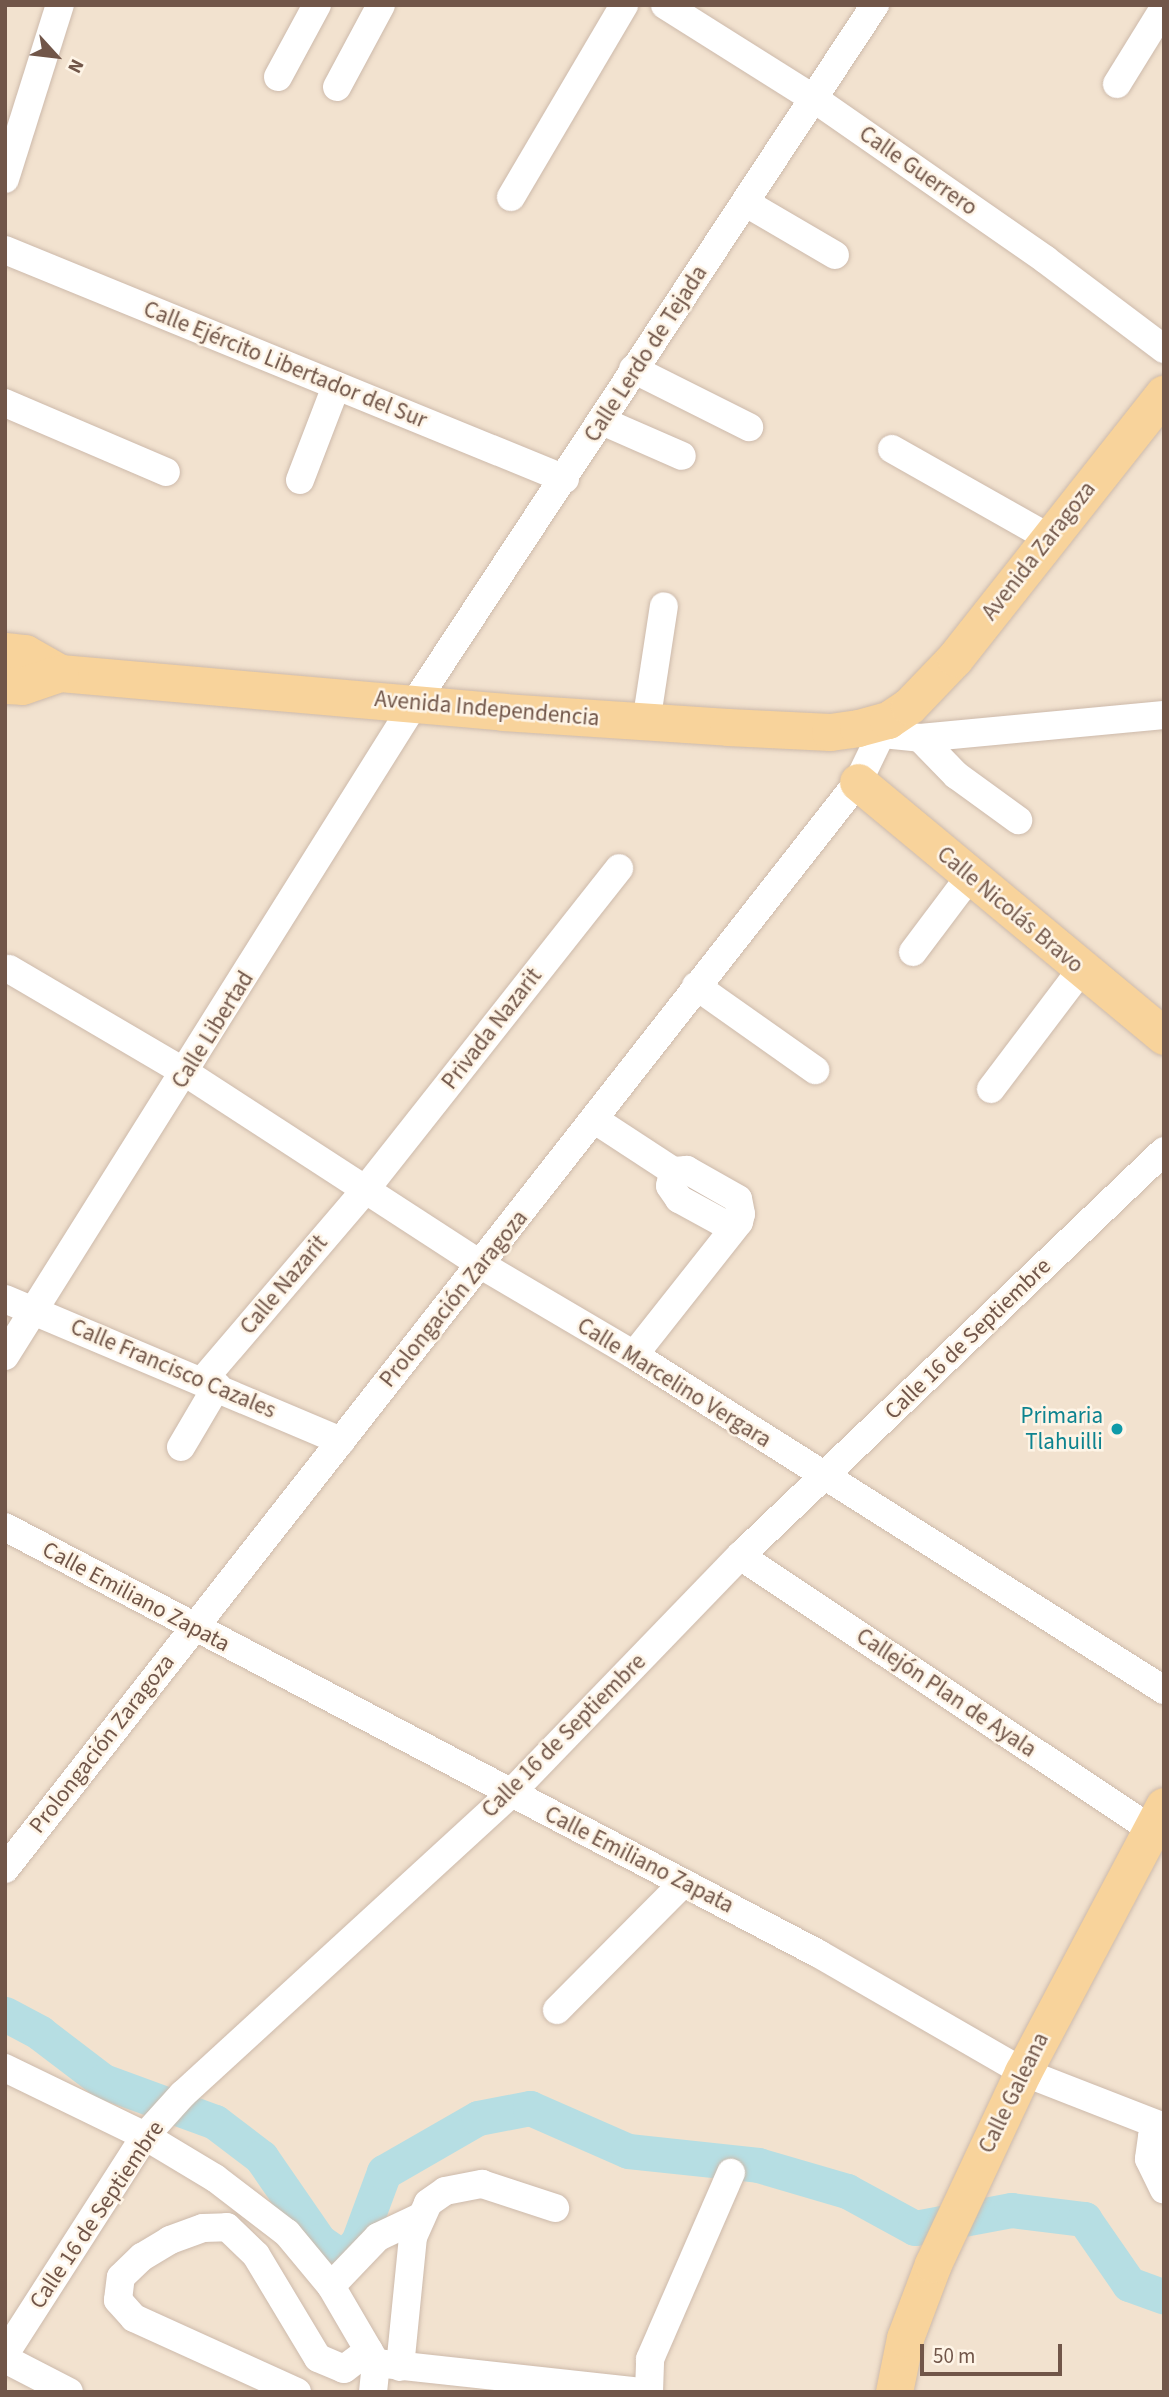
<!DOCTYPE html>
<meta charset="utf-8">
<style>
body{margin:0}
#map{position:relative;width:1169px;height:2397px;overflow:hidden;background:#fbf0e1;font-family:"Source Sans 3",sans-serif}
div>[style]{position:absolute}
.residential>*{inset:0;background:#f2e2cf}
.river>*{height:35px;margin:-17.5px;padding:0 17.5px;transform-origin:17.5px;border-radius:17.5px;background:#b6dee3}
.roads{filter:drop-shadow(0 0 2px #cdbaab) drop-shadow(0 0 2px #cdbaab)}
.minor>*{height:28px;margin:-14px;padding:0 14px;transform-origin:14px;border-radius:14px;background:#fff}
.major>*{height:37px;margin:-18.5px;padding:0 18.5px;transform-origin:18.5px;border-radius:18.5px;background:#f8d39b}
.dots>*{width:19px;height:19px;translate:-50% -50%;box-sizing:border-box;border:4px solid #fef4e6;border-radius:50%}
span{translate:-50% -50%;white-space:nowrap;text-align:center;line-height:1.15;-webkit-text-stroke:5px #fef4e6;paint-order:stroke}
.street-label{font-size:23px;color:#715649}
.culture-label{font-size:23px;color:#0d838f}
.right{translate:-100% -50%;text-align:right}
.frame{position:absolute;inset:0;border:7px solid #715649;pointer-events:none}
.north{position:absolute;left:21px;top:21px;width:70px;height:70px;-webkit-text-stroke:5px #fef4e6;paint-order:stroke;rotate:117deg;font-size:19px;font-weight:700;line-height:28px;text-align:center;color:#715649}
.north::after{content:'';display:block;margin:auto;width:24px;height:32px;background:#715649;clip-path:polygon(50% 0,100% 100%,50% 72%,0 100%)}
.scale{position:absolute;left:920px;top:2344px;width:142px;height:32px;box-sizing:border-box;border:4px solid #715649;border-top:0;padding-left:9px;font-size:21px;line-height:24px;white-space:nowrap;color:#715649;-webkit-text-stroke:5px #fef4e6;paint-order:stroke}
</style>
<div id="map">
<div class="residential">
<i style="clip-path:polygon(5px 5px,1164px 5px,1164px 2392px,5px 2392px)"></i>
</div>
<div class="river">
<i style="left:5px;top:2014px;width:40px;rotate:28deg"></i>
<i style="left:40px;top:2033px;width:79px;rotate:37.3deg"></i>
<i style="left:103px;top:2081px;width:119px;rotate:20.1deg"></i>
<i style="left:215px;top:2122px;width:58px;rotate:37.3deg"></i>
<i style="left:261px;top:2157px;width:102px;rotate:55.4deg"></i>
<i style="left:319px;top:2241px;width:29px;rotate:35deg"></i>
<i style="left:343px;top:2258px;width:22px;rotate:-47deg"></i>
<i style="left:358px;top:2242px;width:75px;rotate:-69.6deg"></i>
<i style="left:384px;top:2172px;width:108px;rotate:-29.9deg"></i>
<i style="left:478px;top:2118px;width:53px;rotate:-10.9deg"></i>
<i style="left:530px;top:2108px;width:107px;rotate:23.7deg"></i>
<i style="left:628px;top:2151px;width:131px;rotate:6.1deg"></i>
<i style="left:758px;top:2165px;width:93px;rotate:16.3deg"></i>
<i style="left:847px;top:2191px;width:77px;rotate:28.6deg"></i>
<i style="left:915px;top:2228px;width:98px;rotate:-10.6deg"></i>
<i style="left:1011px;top:2210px;width:74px;rotate:7deg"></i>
<i style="left:1084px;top:2219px;width:79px;rotate:55.3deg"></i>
<i style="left:1129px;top:2284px;width:37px;rotate:20deg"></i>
</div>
<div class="roads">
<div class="minor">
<i style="left:665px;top:5px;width:178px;rotate:32.2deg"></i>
<i style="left:816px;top:100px;width:280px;rotate:34.8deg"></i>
<i style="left:1046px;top:260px;width:148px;rotate:37deg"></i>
<i style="left:278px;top:77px;width:82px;rotate:-61.6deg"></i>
<i style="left:1117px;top:84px;width:89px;rotate:-58.3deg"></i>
<i style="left:337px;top:87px;width:93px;rotate:-61.8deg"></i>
<i style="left:5px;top:179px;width:182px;rotate:-72.5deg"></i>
<i style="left:511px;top:197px;width:223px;rotate:-59.5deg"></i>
<i style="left:746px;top:203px;width:103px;rotate:30.3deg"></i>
<i style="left:5px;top:250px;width:605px;rotate:22.24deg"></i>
<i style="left:633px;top:369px;width:130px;rotate:26.6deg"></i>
<i style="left:5px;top:403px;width:175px;rotate:23.2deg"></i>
<i style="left:602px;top:421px;width:87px;rotate:23.6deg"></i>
<i style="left:892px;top:449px;width:180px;rotate:29.5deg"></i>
<i style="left:300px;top:480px;width:101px;rotate:-69deg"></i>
<i style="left:646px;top:723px;width:118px;rotate:-81.3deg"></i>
<i style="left:883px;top:734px;width:37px;rotate:6deg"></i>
<i style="left:920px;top:738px;width:245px;rotate:-5.4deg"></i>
<i style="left:920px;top:738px;width:52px;rotate:45.8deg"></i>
<i style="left:956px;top:775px;width:77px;rotate:36deg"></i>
<i style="left:913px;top:952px;width:95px;rotate:-53.1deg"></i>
<i style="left:9px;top:969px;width:205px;rotate:30.4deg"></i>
<i style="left:186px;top:1073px;width:354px;rotate:33deg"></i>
<i style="left:483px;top:1266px;width:175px;rotate:30.5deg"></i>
<i style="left:634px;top:1355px;width:627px;rotate:32.3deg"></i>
<i style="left:696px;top:986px;width:146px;rotate:35.2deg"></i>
<i style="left:991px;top:1089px;width:149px;rotate:-52.9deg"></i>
<i style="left:595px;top:1120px;width:93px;rotate:33.2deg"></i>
<i style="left:5px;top:1299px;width:365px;rotate:22.9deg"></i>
<i style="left:634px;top:1355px;width:169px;rotate:-51.7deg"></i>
<i style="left:739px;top:1222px;width:8px;rotate:-76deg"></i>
<i style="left:741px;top:1214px;width:15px;rotate:-101deg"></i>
<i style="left:738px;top:1199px;width:59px;rotate:-150.4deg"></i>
<i style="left:687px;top:1170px;width:14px;rotate:176deg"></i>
<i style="left:673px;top:1171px;width:15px;rotate:101deg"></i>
<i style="left:670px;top:1186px;width:16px;rotate:55deg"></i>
<i style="left:679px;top:1199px;width:60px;rotate:28.7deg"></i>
<i style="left:5px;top:1356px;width:773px;rotate:-57.89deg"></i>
<i style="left:416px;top:701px;width:834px;rotate:-56.6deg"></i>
<i style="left:203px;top:1380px;width:250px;rotate:-49.5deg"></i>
<i style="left:365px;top:1190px;width:410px;rotate:-51.7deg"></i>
<i style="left:181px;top:1447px;width:71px;rotate:-59.5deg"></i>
<i style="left:5px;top:1527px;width:919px;rotate:27.68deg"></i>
<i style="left:819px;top:1954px;width:236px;rotate:30deg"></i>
<i style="left:1023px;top:2072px;width:151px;rotate:21.3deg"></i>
<i style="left:740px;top:1556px;width:493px;rotate:33.6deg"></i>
<i style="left:5px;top:1869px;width:1382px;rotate:-51.88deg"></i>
<i style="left:858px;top:782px;width:69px;rotate:-64.2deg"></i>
<i style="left:557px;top:2010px;width:179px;rotate:-45.2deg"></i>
<i style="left:5px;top:2068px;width:156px;rotate:25.9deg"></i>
<i style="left:145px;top:2136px;width:82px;rotate:31deg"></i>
<i style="left:215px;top:2178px;width:91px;rotate:37.4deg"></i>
<i style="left:287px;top:2233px;width:69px;rotate:50.3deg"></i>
<i style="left:331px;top:2286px;width:89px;rotate:59.7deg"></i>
<i style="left:376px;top:2363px;width:269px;rotate:6.2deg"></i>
<i style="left:1161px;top:2125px;width:15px;rotate:127deg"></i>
<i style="left:1152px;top:2137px;width:22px;rotate:98deg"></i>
<i style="left:1149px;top:2159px;width:34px;rotate:64deg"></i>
<i style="left:331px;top:2286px;width:68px;rotate:-46.2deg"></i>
<i style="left:378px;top:2237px;width:44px;rotate:-25.4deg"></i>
<i style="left:5px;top:2354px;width:259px;rotate:-57.3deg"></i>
<i style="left:145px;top:2136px;width:57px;rotate:-47.9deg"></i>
<i style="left:183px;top:2094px;width:445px;rotate:-42.5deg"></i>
<i style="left:511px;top:1793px;width:330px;rotate:-46deg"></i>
<i style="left:740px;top:1556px;width:586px;rotate:-43.69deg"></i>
<i style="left:5px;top:2359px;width:72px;rotate:27.3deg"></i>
<i style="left:400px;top:2367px;width:131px;rotate:-84.3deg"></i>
<i style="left:413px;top:2237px;width:37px;rotate:-66deg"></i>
<i style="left:428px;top:2203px;width:21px;rotate:-35deg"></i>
<i style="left:445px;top:2191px;width:38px;rotate:-11deg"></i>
<i style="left:482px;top:2184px;width:77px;rotate:18.2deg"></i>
<i style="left:297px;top:2392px;width:179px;rotate:-155.6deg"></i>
<i style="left:134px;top:2318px;width:24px;rotate:-132deg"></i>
<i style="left:118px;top:2300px;width:23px;rotate:-83deg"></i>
<i style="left:121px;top:2277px;width:29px;rotate:-44deg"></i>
<i style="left:142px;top:2257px;width:33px;rotate:-31deg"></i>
<i style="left:170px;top:2240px;width:35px;rotate:-20deg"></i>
<i style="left:203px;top:2228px;width:24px;rotate:-2deg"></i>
<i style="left:227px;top:2227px;width:40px;rotate:44deg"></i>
<i style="left:256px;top:2255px;width:120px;rotate:59deg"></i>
<i style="left:318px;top:2358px;width:28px;rotate:23deg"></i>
<i style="left:344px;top:2369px;width:31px;rotate:-37deg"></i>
<i style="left:373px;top:2392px;width:29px;rotate:-84deg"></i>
<i style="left:649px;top:2392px;width:33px;rotate:-88deg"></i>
<i style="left:650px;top:2359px;width:203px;rotate:-66.5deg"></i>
</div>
<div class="major">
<i style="left:5px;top:651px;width:20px;rotate:6deg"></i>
<i style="left:25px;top:653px;width:40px;rotate:29.7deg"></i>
<i style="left:60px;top:673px;width:445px;rotate:5deg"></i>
<i style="left:503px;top:712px;width:225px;rotate:3.8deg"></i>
<i style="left:728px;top:727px;width:102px;rotate:2.8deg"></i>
<i style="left:830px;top:732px;width:28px;rotate:-8deg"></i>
<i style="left:858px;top:728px;width:31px;rotate:-15deg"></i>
<i style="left:888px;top:720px;width:25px;rotate:-34deg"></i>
<i style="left:909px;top:706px;width:66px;rotate:-46.2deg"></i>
<i style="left:955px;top:658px;width:337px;rotate:-51.7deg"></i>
<i style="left:5px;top:685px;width:17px;rotate:3deg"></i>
<i style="left:22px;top:686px;width:40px;rotate:-18.9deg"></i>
<i style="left:858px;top:782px;width:398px;rotate:39.7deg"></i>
<i style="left:894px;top:2392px;width:55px;rotate:-78.5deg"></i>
<i style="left:905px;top:2338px;width:79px;rotate:-69.3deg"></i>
<i style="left:933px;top:2264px;width:212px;rotate:-64.9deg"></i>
<i style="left:1023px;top:2072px;width:301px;rotate:-62.1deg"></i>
</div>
</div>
<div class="dots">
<i style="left:1117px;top:1429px;background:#0f9aa8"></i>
</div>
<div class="street-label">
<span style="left:918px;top:171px;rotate:35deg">Calle Guerrero</span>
<span style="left:646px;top:354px;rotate:-57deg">Calle Lerdo de Tejada</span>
<span style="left:285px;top:365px;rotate:22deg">Calle Ejército Libertador del Sur</span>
<span style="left:1039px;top:551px;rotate:-52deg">Avenida Zaragoza</span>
<span style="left:487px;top:709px;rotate:5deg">Avenida Independencia</span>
<span style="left:1010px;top:910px;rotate:40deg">Calle Nicolás Bravo</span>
<span style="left:492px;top:1029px;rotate:-52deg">Privada Nazarit</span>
<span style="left:213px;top:1030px;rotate:-58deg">Calle Libertad</span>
<span style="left:284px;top:1285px;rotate:-50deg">Calle Nazarit</span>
<span style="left:454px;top:1299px;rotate:-51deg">Prolongación Zaragoza</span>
<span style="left:968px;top:1339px;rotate:-44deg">Calle 16 de Septiembre</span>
<span style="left:173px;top:1369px;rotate:23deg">Calle Francisco Cazales</span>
<span style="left:674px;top:1383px;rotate:32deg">Calle Marcelino Vergara</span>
<span style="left:136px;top:1597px;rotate:28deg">Calle Emiliano Zapata</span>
<span style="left:946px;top:1693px;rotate:34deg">Callejón Plan de Ayala</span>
<span style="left:564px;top:1736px;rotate:-45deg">Calle 16 de Septiembre</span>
<span style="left:102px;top:1744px;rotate:-52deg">Prolongación Zaragoza</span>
<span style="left:639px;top:1860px;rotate:27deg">Calle Emiliano Zapata</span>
<span style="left:1014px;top:2093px;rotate:-64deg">Calle Galeana</span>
<span style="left:97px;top:2215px;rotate:-56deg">Calle 16 de Septiembre</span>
</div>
<div class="culture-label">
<span class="right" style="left:1103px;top:1429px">Primaria<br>Tlahuilli</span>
</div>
<div class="frame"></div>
<div class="north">N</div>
<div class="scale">50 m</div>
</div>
